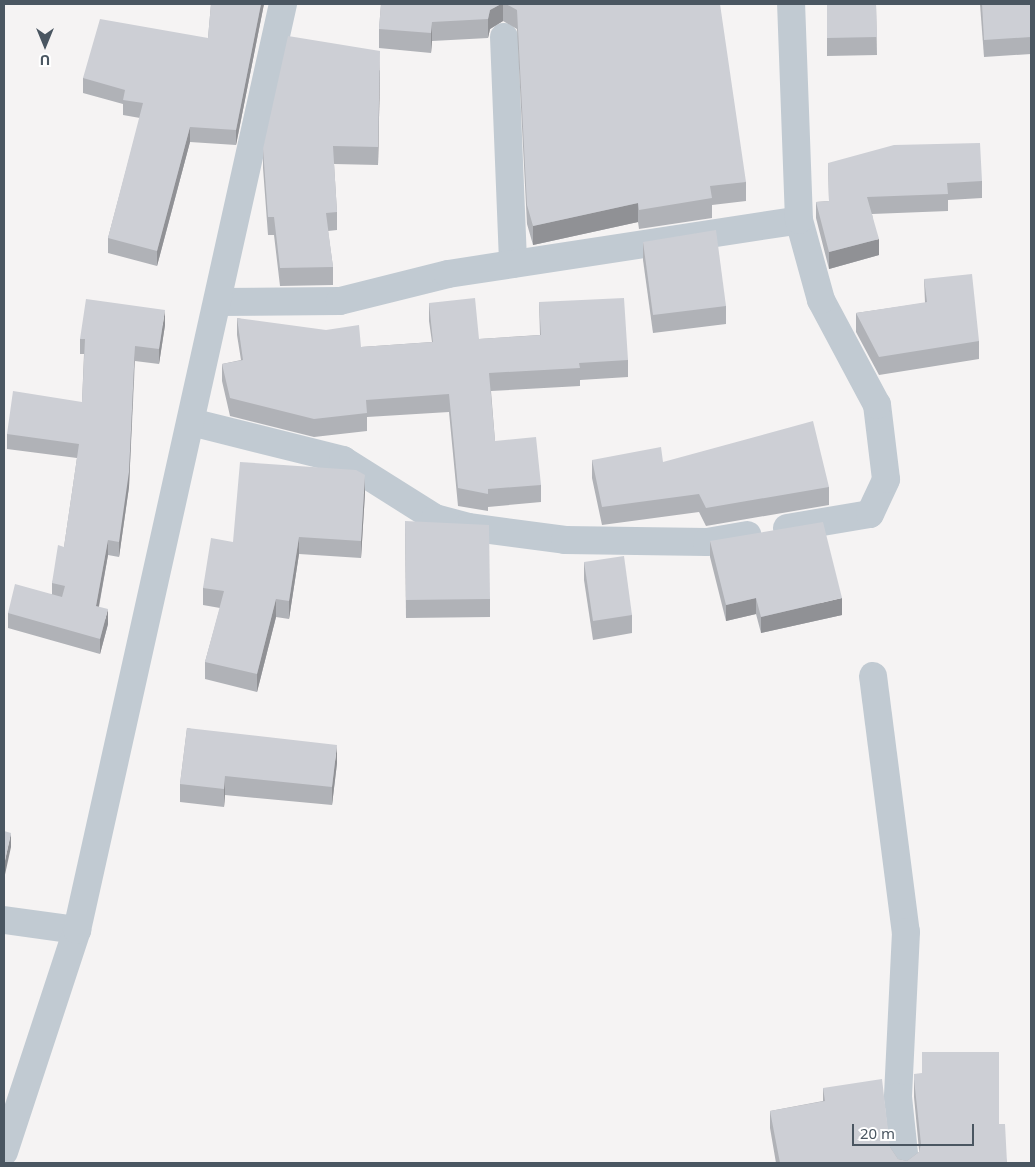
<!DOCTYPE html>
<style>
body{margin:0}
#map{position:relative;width:1035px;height:1167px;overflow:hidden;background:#f5f3f3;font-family:"Noto Sans",sans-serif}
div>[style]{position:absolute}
.street>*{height:28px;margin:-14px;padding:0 14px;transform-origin:14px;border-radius:14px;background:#c1cad2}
.wall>*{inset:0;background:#b0b2b7}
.shaded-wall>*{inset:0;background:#909195}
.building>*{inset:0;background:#cdcfd5}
span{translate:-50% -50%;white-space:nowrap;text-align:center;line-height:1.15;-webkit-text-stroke:4.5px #fff;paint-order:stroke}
.frame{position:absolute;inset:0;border:5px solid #4a5661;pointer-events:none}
.north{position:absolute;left:20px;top:20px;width:50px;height:50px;-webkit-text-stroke:4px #fff;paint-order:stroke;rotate:180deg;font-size:14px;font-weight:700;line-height:20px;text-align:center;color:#4a5661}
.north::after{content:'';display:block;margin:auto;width:18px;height:22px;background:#4a5661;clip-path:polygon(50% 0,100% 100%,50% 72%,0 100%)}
.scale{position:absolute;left:852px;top:1124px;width:122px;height:22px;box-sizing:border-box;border:2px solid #4a5661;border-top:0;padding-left:6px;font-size:15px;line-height:18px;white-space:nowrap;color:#4a5661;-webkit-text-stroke:4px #fff;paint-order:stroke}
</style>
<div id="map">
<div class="street">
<i style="left:504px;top:37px;width:227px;rotate:87.7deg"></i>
<i style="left:218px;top:302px;width:122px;rotate:-0.5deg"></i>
<i style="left:340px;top:301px;width:111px;rotate:-14deg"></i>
<i style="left:448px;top:274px;width:355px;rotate:-8.7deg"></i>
<i style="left:191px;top:422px;width:157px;rotate:14deg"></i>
<i style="left:343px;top:460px;width:109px;rotate:32.2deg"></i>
<i style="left:435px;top:518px;width:34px;rotate:15deg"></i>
<i style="left:468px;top:527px;width:98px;rotate:7.6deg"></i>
<i style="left:565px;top:540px;width:142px;rotate:0.8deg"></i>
<i style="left:707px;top:542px;width:41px;rotate:-9.9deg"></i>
<i style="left:787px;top:528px;width:84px;rotate:-9.6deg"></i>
<i style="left:870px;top:514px;width:38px;rotate:-65deg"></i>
<i style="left:886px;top:479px;width:75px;rotate:-96.9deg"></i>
<i style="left:877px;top:405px;width:119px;rotate:-118.1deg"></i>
<i style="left:821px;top:300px;width:83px;rotate:-105.4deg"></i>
<i style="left:799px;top:220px;width:216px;rotate:-92.1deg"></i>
<i style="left:873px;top:676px;width:258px;rotate:82.7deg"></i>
<i style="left:906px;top:932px;width:165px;rotate:92.8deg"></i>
<i style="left:898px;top:1097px;width:66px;rotate:83.9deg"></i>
<i style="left:4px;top:920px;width:74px;rotate:7.8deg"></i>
<i style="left:4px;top:1152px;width:234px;rotate:-71.8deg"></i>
<i style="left:77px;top:930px;width:949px;rotate:-77.46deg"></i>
</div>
<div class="wall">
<i style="clip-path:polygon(211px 4px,264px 4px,236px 145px,190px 142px,157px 266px,108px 253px,108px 238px,140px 118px,123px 115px,123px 104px,83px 93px,83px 78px,208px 38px)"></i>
<i style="clip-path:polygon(381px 4px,565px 4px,565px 5px,746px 182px,746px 201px,712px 205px,712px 218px,639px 229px,638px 222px,533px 245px,527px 224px,517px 29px,503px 21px,490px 29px,488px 38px,432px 41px,431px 53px,379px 48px,379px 29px)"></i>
<i style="clip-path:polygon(827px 4px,876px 4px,877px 55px,827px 56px)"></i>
<i style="clip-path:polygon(980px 4px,1031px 4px,1031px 54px,984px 57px)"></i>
<i style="clip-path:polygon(380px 70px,378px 165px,334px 164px,337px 212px,337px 230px,328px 231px,333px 267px,333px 285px,280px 286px,274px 235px,268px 235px,263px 168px,263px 149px)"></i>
<i style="clip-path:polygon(828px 163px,982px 181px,982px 198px,948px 200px,948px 211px,872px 214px,879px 255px,829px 269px,816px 218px,816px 202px,829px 201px)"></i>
<i style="clip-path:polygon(643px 242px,726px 306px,726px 324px,653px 333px,643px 260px)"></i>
<i style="clip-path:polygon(924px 279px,979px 341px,979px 359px,879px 375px,856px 332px,856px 313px,925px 303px)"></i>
<i style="clip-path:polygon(539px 302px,628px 360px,628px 377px,580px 380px,580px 386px,491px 391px,495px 441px,541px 485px,541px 502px,488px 507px,488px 511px,458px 506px,449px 412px,367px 417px,367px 431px,314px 437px,230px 416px,222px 381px,222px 364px,241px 360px,237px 335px,237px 318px,361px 347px,432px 342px,429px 321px,429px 303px,479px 339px,540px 335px)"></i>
<i style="clip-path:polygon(165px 325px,159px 364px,135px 361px,129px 487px,119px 557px,108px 555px,99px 607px,108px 624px,100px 654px,8px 628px,8px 613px,52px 594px,52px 583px,64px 547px,77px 458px,7px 449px,7px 434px,82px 402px,84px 354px,80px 354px,80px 339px)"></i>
<i style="clip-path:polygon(592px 460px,663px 462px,829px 487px,829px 505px,706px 526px,699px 512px,602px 525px,592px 478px)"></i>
<i style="clip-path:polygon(365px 493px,361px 558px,299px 554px,289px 619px,276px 617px,257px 692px,205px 679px,205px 662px,220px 608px,203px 605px,203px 588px,233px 542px)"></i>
<i style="clip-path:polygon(405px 521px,490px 599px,490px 617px,406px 618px)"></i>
<i style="clip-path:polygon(710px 541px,842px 615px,761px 633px,756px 614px,726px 621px,710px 557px)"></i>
<i style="clip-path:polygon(584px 562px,632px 615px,632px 633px,593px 640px,584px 580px)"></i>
<i style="clip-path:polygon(187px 728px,337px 763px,332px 805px,225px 795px,224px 807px,180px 802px,180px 784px)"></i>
<i style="clip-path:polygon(914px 1079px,999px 1124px,1007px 1163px,776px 1163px,770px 1128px,770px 1111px,823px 1101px,823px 1088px,890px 1147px,898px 1159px,907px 1161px,919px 1152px,919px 1150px,914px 1097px)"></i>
</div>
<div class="shaded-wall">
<i style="clip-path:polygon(261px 4px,264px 4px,236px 145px,236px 130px)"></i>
<i style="clip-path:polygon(501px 4px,503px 4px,503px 21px,490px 29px,488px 38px,488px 19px,490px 10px)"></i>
<i style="clip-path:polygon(432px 22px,432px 41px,431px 53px,431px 33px)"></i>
<i style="clip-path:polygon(380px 51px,380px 70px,378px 165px,378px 147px)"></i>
<i style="clip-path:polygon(190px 127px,190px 142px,157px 266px,157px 251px)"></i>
<i style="clip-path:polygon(638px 203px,638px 222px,533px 245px,533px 226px)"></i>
<i style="clip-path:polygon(879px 239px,879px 255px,829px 269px,829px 252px)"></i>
<i style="clip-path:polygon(165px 310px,165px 325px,159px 364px,159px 349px)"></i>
<i style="clip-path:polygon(135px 346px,129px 487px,119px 557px,119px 542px)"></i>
<i style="clip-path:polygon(365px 475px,365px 493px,361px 558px,361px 541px)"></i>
<i style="clip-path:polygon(299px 537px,299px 554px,289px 619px,289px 601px)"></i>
<i style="clip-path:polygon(108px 540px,108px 555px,96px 621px,96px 606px)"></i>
<i style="clip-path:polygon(756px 598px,756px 614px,726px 621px,726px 605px)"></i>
<i style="clip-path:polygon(842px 598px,842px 615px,761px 633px,761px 617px)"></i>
<i style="clip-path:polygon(276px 599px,276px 617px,257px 692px,257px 674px)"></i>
<i style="clip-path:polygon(108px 609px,108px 624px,100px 654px,100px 639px)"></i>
<i style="clip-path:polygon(337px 745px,337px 763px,332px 805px,332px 787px)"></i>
<i style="clip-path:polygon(225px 776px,225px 795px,224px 807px,224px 789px)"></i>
<i style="clip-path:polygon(11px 833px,11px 847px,4px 879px,4px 865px)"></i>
</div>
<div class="building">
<i style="clip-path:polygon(211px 4px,261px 4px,236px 130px,190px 127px,157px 251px,108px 238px,143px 103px,123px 100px,125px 90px,83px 78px,100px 19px,208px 38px)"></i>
<i style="clip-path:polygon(381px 4px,501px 4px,490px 10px,488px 19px,432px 22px,431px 33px,379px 29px)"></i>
<i style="clip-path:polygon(506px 4px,565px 4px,565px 5px,720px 4px,746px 182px,710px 186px,712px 198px,639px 210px,638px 203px,533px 226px,527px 205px,517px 10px)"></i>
<i style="clip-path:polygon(827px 4px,876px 4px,877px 37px,827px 38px)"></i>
<i style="clip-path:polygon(982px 4px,1031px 4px,1031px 37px,984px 40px)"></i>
<i style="clip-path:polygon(288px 36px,380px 51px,378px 147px,333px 146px,337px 212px,326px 213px,333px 267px,280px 268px,274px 217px,268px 217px,263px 149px)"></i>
<i style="clip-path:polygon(980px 143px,982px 181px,947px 183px,948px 194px,867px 197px,879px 239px,829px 252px,816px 202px,829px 201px,828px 163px,894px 145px)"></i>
<i style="clip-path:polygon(716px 230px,726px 306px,653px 315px,643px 242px)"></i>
<i style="clip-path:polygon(972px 274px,979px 341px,879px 357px,856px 313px,927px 302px,924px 279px)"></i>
<i style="clip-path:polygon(475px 298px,479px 339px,541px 335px,539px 302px,624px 298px,628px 360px,579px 363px,580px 368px,489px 373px,495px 441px,536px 437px,541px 485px,488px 489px,488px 494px,458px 488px,449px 394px,366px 400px,367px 413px,314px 419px,230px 398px,222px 364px,243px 360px,237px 318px,326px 330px,359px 325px,361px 347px,433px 342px,429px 303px)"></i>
<i style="clip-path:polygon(86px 299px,165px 310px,159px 349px,135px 346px,129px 472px,119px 542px,108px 540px,96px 606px,108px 609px,100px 639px,8px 613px,15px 584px,62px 597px,65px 586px,52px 583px,58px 545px,64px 547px,79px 444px,7px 434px,13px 391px,82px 402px,85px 339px,80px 339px)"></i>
<i style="clip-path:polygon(813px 421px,829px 487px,706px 508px,699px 494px,602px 507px,592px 460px,661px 447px,663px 462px)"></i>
<i style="clip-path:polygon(240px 462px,356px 470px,365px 475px,361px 541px,299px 537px,289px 601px,276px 599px,257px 674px,205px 662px,224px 591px,203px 588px,211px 538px,233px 542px)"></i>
<i style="clip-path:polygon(405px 521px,489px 525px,490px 599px,406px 600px)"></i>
<i style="clip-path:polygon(823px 522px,842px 598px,761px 617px,756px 598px,726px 605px,710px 541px)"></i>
<i style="clip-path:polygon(624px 556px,632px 615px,593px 621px,584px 562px)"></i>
<i style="clip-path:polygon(187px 728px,337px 745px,332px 787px,225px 776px,224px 789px,180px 784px)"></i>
<i style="clip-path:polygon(4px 831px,11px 833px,4px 865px)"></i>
<i style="clip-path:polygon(922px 1052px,999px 1052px,999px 1124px,1005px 1124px,1007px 1163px,780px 1163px,770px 1111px,825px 1101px,823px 1088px,882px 1079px,890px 1147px,898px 1159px,907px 1161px,919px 1152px,921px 1144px,914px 1079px,914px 1074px,922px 1073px)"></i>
</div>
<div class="frame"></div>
<div class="north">U</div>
<div class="scale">20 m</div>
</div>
